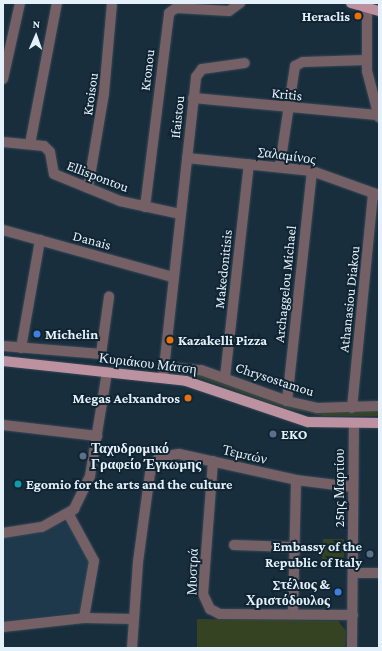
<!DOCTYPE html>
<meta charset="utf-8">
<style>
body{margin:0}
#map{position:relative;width:382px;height:651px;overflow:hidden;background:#192e3d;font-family:"Crimson Pro",serif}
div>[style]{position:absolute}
.built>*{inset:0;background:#1e394c}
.green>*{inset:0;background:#364323}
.roads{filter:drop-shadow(0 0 1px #354958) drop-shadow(0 0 1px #354958)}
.minor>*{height:10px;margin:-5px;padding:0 5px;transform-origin:5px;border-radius:5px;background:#756066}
.major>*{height:10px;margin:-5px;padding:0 5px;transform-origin:5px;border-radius:5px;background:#bd92a0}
.dots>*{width:11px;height:11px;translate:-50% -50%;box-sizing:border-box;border:2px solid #102432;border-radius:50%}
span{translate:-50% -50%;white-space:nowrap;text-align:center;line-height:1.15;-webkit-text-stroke:4px #102432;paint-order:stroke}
.poi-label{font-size:14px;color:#e4f1fb;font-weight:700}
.right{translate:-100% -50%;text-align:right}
.left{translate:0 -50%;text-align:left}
.street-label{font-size:14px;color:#e4f1fb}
.frame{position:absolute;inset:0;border:4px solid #e4f1fb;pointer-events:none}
.north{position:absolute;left:16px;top:16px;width:40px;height:40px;-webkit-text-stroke:3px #102432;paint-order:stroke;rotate:2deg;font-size:11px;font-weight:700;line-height:16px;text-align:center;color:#e4f1fb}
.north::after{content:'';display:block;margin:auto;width:14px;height:18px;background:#e4f1fb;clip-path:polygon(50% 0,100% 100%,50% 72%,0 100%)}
</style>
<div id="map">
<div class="built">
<i style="clip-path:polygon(69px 522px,92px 560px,79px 612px,3px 621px,3px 531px)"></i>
</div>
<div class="green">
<i style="clip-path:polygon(201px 373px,270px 399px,379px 410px,379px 416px,323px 416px,285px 408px,188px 374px)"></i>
<i style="clip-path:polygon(323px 539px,344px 539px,344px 559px,322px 560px)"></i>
<i style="clip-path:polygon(197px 619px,338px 621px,346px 631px,345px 648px,197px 648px)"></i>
</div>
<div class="roads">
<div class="minor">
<i style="left:367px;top:8px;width:63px;rotate:90deg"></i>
<i style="left:367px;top:71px;width:48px;rotate:75.4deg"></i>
<i style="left:3px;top:79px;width:78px;rotate:-77.4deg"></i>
<i style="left:193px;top:98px;width:185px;rotate:5.3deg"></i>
<i style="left:3px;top:142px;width:41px;rotate:5.6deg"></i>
<i style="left:44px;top:146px;width:8px;rotate:45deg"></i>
<i style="left:50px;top:152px;width:22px;rotate:80deg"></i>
<i style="left:54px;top:174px;width:71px;rotate:22.2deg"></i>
<i style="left:120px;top:201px;width:61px;rotate:12.2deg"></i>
<i style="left:30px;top:144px;width:144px;rotate:-79.2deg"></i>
<i style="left:187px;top:158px;width:126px;rotate:5.9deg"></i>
<i style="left:312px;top:171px;width:71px;rotate:19.7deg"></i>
<i style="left:280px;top:165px;width:100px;rotate:-81.4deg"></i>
<i style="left:295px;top:66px;width:9px;rotate:-27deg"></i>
<i style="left:303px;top:62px;width:63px;rotate:-1.8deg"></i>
<i style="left:88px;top:188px;width:96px;rotate:-80.4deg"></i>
<i style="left:104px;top:93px;width:90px;rotate:-84.9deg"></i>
<i style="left:145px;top:207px;width:195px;rotate:-82.9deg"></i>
<i style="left:169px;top:13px;width:9px;rotate:-36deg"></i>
<i style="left:176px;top:8px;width:53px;rotate:3.2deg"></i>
<i style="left:229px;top:11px;width:14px;rotate:-36deg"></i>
<i style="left:3px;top:230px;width:176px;rotate:15.5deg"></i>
<i style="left:3px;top:346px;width:98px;rotate:4.7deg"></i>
<i style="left:101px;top:354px;width:58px;rotate:-82deg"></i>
<i style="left:21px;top:348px;width:110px;rotate:-80deg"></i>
<i style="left:164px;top:367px;width:37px;rotate:5deg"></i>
<i style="left:201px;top:370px;width:91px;rotate:19.8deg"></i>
<i style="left:287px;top:401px;width:31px;rotate:13deg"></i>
<i style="left:317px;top:408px;width:62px;rotate:-1.8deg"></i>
<i style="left:163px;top:377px;width:302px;rotate:-83.7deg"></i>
<i style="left:196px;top:77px;width:10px;rotate:-53deg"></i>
<i style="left:202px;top:69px;width:43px;rotate:-7.9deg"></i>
<i style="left:225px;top:377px;width:214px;rotate:-83.6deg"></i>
<i style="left:287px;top:401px;width:231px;rotate:-83.8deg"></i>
<i style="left:352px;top:408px;width:216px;rotate:-84.4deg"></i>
<i style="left:3px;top:425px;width:95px;rotate:6.7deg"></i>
<i style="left:213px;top:461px;width:133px;rotate:94.3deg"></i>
<i style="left:203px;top:594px;width:17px;rotate:65deg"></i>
<i style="left:210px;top:609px;width:11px;rotate:27deg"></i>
<i style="left:220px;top:614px;width:133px;rotate:0.4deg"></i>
<i style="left:69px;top:515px;width:52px;rotate:61.5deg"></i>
<i style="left:94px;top:561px;width:58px;rotate:100deg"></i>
<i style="left:3px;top:533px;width:39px;rotate:-9deg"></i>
<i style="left:42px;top:527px;width:37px;rotate:-29deg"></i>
<i style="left:74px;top:509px;width:37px;rotate:-64deg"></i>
<i style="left:90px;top:476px;width:105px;rotate:-80.7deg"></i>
<i style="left:234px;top:545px;width:59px;rotate:1.9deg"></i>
<i style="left:353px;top:573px;width:26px"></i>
<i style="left:293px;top:614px;width:134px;rotate:-88.7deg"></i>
<i style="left:3px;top:627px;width:81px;rotate:-6.3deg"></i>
<i style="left:84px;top:618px;width:49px;rotate:1.2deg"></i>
<i style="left:132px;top:648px;width:86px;rotate:-86deg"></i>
<i style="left:138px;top:562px;width:90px;rotate:-82.3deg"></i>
<i style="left:150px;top:473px;width:18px;rotate:-61deg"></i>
<i style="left:159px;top:457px;width:20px;rotate:-9deg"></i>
<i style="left:179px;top:454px;width:120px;rotate:12.5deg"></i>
<i style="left:296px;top:480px;width:57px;rotate:7deg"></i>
<i style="left:352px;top:648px;width:224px;rotate:-89.5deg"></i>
</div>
<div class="major">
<i style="left:351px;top:3px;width:29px;rotate:16deg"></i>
<i style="left:3px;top:361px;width:184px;rotate:6.2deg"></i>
<i style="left:186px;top:381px;width:129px;rotate:18.6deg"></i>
<i style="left:308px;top:422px;width:71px;rotate:0.8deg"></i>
</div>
</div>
<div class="dots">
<i style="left:358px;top:16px;background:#e8710a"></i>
<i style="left:37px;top:334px;background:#3f7fe0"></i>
<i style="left:170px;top:340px;background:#e8710a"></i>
<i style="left:188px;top:398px;background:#e8710a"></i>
<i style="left:273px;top:434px;background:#5c6f8a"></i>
<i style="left:83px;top:456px;background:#5c6f8a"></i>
<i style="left:18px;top:484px;background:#0f9aa8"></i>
<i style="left:370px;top:554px;background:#5c6f8a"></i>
<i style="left:338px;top:592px;background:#3f7fe0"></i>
</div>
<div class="poi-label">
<span class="right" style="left:350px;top:16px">Heraclis</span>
<span class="left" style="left:45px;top:334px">Michelin</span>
<span class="left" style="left:178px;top:340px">Kazakelli Pizza</span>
<span class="right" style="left:180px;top:398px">Megas Aelxandros</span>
<span class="left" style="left:281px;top:434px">EKO</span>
<span class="left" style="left:91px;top:456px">Ταχυδρομικό<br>Γραφείο Έγκωμης</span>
<span class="left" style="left:26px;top:484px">Egomio for the arts and the culture</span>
<span class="right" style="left:362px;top:554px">Embassy of the<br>Republic of Italy</span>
<span class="right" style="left:330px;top:592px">Στέλιος &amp;<br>Χριστόδουλος</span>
</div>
<div class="street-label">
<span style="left:147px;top:70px;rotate:-83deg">Kronou</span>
<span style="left:90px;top:94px;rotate:-82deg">Kroisou</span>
<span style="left:287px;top:94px;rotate:6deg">Kritis</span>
<span style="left:177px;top:117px;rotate:-84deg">Ifaistou</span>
<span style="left:287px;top:155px;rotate:8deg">Σαλαμίνος</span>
<span style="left:98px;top:176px;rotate:21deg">Ellispontou</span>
<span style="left:92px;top:240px;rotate:15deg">Danais</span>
<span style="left:223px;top:269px;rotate:-84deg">Makedonitisis</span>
<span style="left:285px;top:284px;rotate:-84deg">Archaggelou Michael</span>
<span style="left:349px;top:299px;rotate:-84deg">Athanasiou Diakou</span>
<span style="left:148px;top:363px;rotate:7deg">Κυριάκου Μάτση</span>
<span style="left:275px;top:379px;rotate:18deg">Chrysostamou</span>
<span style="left:245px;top:454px;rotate:13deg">Τεμπών</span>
<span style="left:339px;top:488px;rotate:-90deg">25ης Μαρτίου</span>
<span style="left:192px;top:572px;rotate:-88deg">Μυστρά</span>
</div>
<div class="frame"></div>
<div class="north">N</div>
</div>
